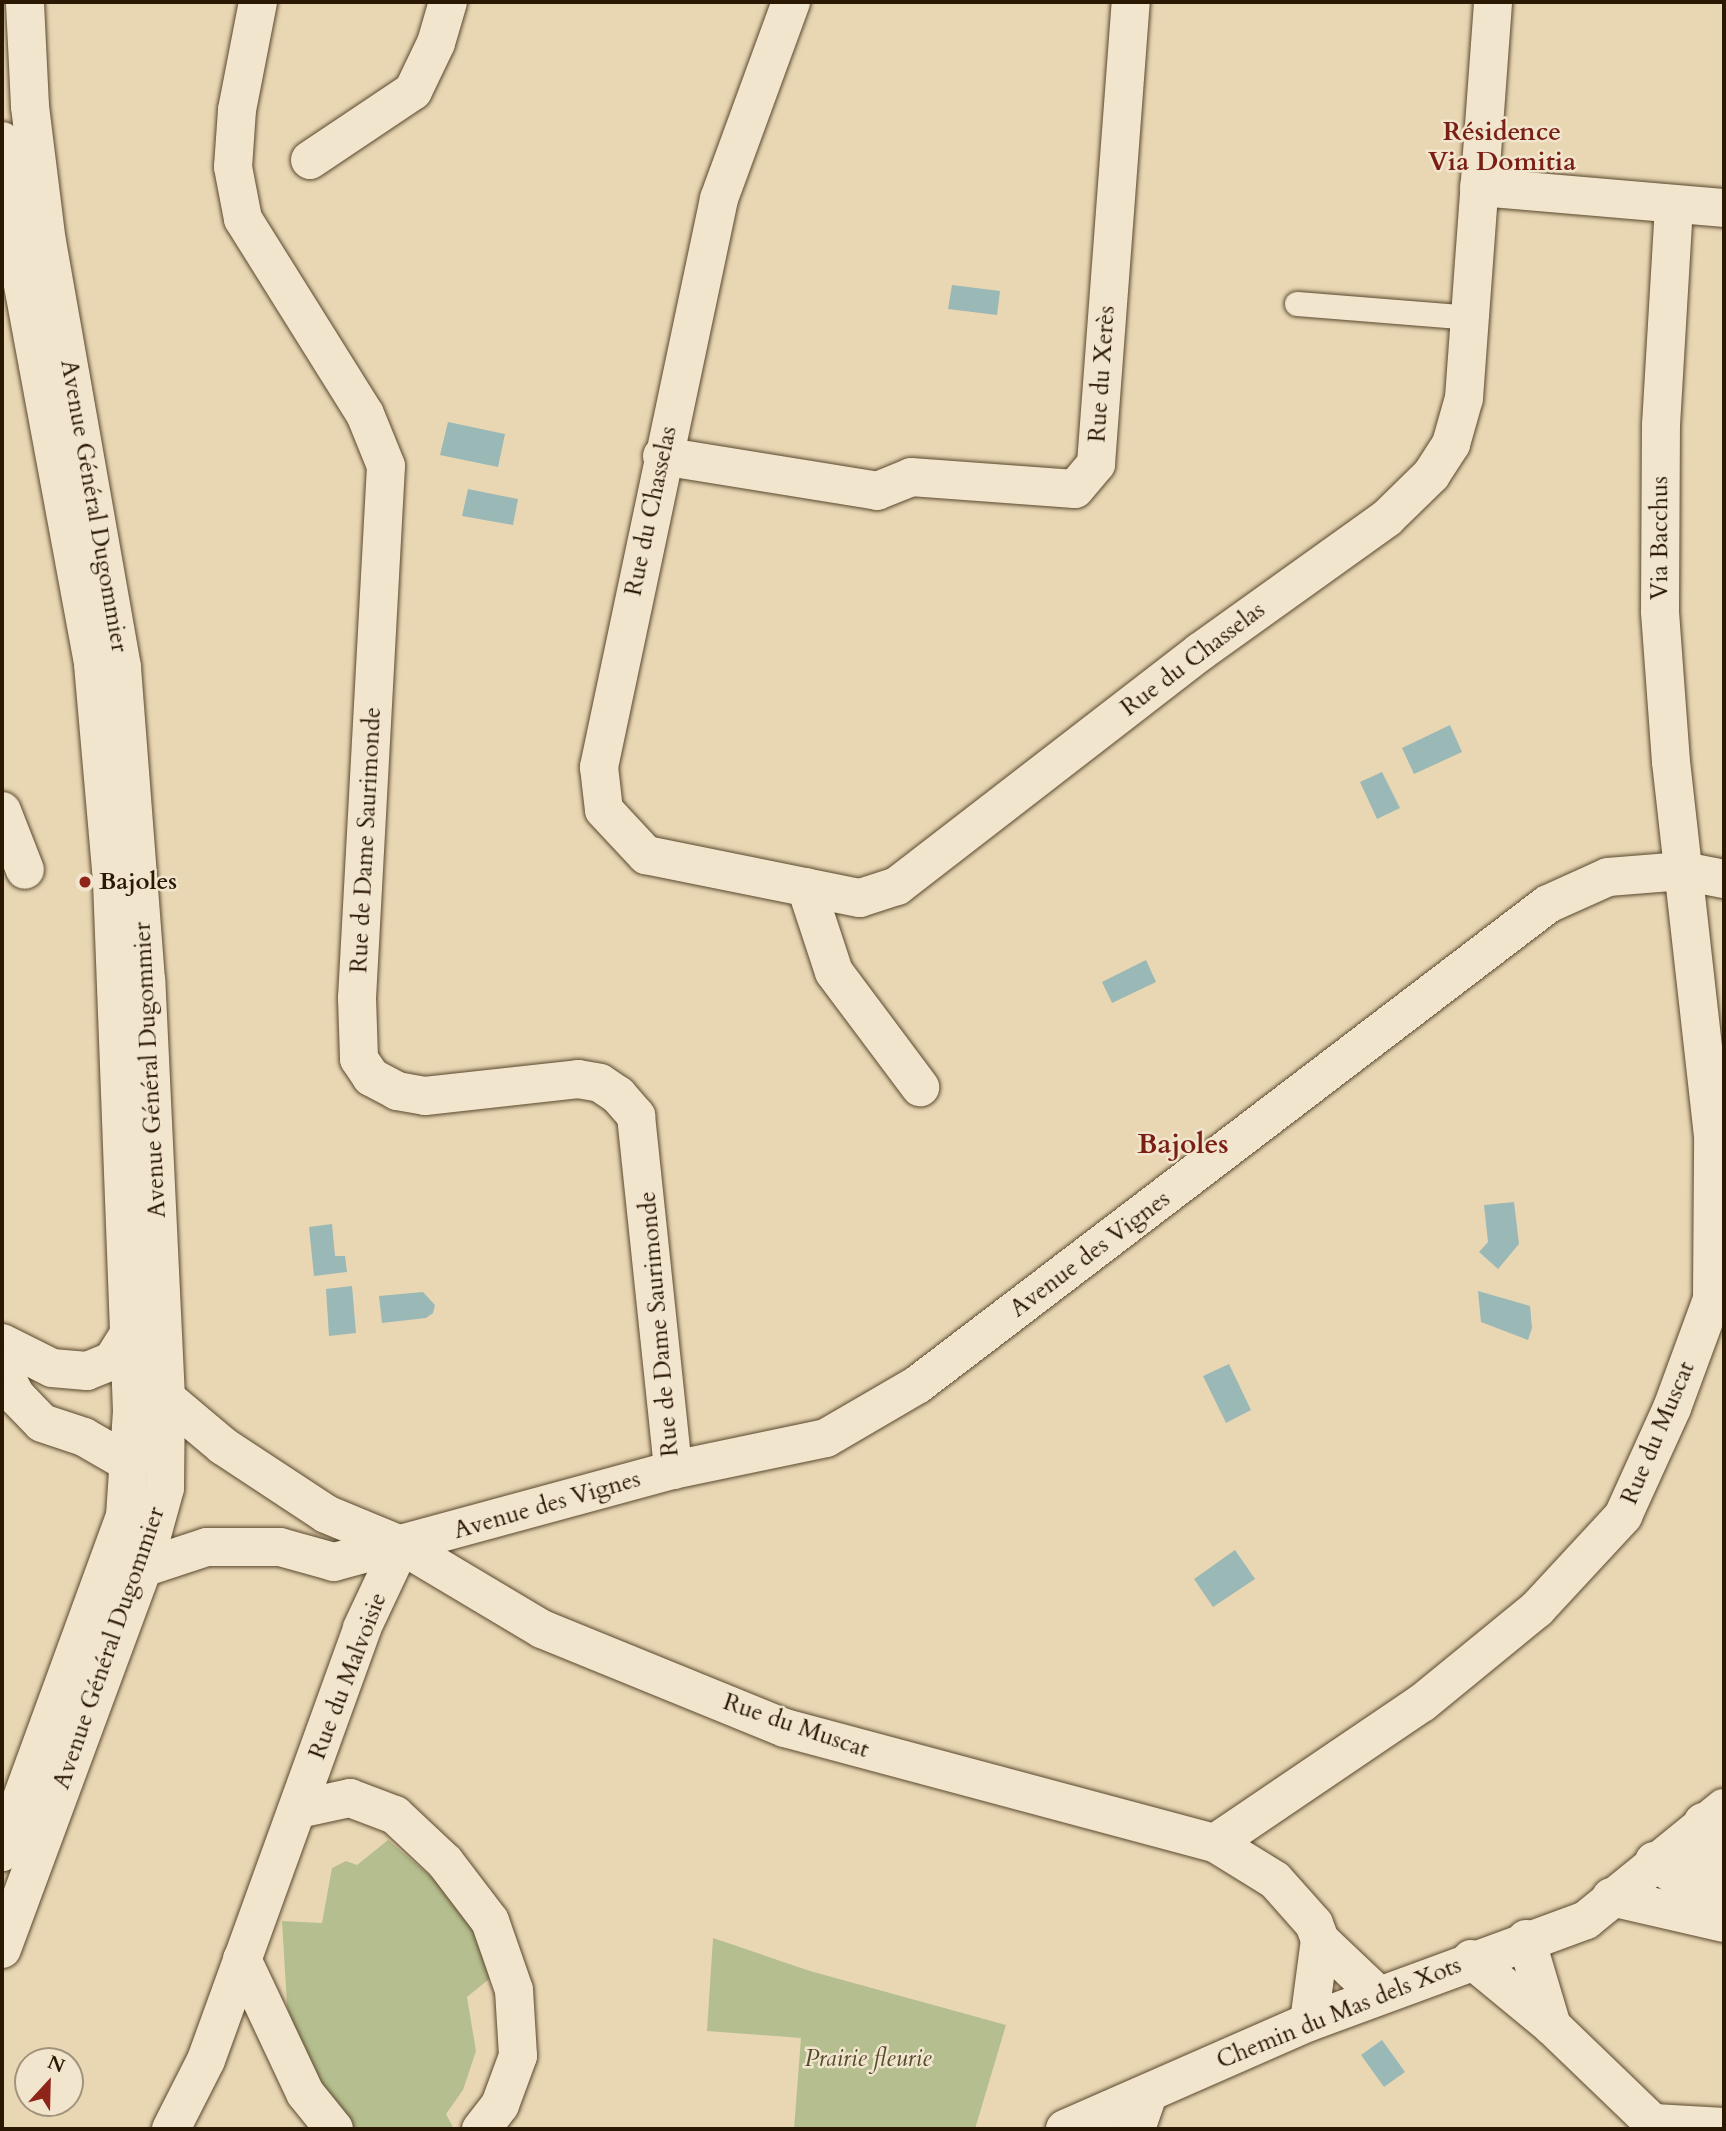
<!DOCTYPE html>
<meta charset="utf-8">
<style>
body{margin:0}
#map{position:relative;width:1726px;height:2131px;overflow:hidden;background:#e9d7b4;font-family:Cardo,serif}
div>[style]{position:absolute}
.green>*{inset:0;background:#b5be8e}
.water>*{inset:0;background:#9ab8b6}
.roads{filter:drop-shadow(0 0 2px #5a482e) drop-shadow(0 0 2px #5a482e)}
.lane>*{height:24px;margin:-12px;padding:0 12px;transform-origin:12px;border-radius:12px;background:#f1e5ce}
.street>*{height:38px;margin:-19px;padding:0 19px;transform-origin:19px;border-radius:19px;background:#f1e5ce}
.secondary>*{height:38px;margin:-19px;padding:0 19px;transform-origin:19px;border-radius:19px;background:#f1e5ce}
.dots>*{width:19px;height:19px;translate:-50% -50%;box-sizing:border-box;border:4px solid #f1e5ce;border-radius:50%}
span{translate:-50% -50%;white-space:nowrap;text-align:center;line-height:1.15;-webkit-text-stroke:5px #f1e5ce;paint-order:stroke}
.street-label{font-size:24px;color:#2b1802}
.poi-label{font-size:24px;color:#2b1802;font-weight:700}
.left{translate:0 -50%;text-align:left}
.park-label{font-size:24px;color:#544a2c;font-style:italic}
.neighbourhood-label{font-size:26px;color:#7a1f14;font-weight:700}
.quarter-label{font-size:28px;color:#7a1f14;font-weight:700}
.frame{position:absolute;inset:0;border:4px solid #2b1802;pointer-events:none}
.north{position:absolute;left:14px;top:2047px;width:70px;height:70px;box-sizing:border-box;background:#f1e5ce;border:2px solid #a2937c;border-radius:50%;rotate:22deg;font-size:19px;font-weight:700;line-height:28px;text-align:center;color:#2b1802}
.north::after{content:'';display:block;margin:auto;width:24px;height:32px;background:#8f2418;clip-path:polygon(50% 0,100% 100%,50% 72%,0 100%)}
</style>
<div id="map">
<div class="green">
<i style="clip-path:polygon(388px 1840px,438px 1883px,475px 1933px,494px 1975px,467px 1997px,476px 2051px,463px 2090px,446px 2114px,454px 2129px,350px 2129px,304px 2068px,287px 2005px,282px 1921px,322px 1923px,332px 1868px,346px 1861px,357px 1865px)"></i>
<i style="clip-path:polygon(713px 1938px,810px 1971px,1006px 2025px,975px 2129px,794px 2129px,801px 2038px,707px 2031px)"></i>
</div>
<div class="water">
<i style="clip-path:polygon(952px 285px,1000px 291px,997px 315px,948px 309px)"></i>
<i style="clip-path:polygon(448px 422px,505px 434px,498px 467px,440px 455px)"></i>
<i style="clip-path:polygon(468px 489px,518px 499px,513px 525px,462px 516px)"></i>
<i style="clip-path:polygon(1450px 725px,1462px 752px,1414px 774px,1402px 748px)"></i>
<i style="clip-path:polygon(1382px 772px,1400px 808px,1377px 819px,1360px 782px)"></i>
<i style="clip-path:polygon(1146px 960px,1156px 982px,1112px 1003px,1102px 982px)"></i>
<i style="clip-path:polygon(1514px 1202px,1519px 1244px,1498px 1269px,1479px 1252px,1488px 1242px,1484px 1205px)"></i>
<i style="clip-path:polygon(332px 1224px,335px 1256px,345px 1256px,347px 1272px,314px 1276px,309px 1227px)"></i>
<i style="clip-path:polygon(352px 1286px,356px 1333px,329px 1336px,326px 1289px)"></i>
<i style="clip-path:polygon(1478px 1291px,1530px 1306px,1532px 1328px,1528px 1340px,1481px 1322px)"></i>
<i style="clip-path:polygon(423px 1292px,435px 1305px,433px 1313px,426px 1318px,382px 1323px,379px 1296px)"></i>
<i style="clip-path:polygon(1229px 1364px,1251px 1410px,1226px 1423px,1203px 1376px)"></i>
<i style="clip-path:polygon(1235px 1550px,1255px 1579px,1213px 1607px,1194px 1579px)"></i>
<i style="clip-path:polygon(1382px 2040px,1405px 2072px,1384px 2087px,1361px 2055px)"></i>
</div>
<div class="roads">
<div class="lane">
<i style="left:1297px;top:304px;width:176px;rotate:4.6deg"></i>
</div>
<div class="street">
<i style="left:258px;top:2px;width:110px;rotate:101deg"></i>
<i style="left:237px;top:110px;width:57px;rotate:94deg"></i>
<i style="left:233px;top:167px;width:53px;rotate:79.1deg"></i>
<i style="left:243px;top:219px;width:230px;rotate:58deg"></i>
<i style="left:365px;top:414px;width:56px;rotate:68deg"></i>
<i style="left:386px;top:466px;width:533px;rotate:93.12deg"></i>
<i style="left:357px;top:998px;width:61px;rotate:88.1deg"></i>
<i style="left:359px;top:1059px;width:22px;rotate:56deg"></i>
<i style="left:371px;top:1077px;width:30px;rotate:28deg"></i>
<i style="left:397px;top:1091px;width:28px;rotate:10deg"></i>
<i style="left:425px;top:1096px;width:154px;rotate:-6.3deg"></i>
<i style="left:578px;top:1079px;width:22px;rotate:10deg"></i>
<i style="left:600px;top:1083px;width:22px;rotate:34deg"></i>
<i style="left:618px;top:1095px;width:28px;rotate:49deg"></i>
<i style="left:636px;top:1116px;width:356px;rotate:84deg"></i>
<i style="left:791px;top:2px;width:210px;rotate:110.1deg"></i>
<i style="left:719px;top:199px;width:581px;rotate:101.93deg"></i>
<i style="left:599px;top:767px;width:43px;rotate:83.4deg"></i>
<i style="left:604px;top:810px;width:62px;rotate:47deg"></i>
<i style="left:646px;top:855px;width:218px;rotate:11.4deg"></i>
<i style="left:860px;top:898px;width:39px;rotate:-18deg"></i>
<i style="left:897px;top:886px;width:383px;rotate:-37.7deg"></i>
<i style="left:1200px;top:652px;width:230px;rotate:-35.6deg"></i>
<i style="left:1387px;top:518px;width:62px;rotate:-44.3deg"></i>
<i style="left:1431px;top:475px;width:37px;rotate:-57deg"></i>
<i style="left:1451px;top:444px;width:48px;rotate:-74.2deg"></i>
<i style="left:1464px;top:398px;width:397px;rotate:-85.8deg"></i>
<i style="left:310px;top:160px;width:124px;rotate:-33.8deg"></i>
<i style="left:413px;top:91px;width:53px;rotate:-64.4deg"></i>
<i style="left:436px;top:43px;width:43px;rotate:-73.7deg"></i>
<i style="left:1479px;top:187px;width:246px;rotate:4.9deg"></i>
<i style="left:662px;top:456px;width:218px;rotate:9.2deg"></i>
<i style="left:877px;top:491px;width:37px;rotate:-22deg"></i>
<i style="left:911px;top:477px;width:164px;rotate:4.2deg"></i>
<i style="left:1075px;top:489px;width:33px;rotate:-50deg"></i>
<i style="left:1096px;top:464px;width:463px;rotate:-85.7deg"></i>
<i style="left:2px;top:811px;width:63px;rotate:68.7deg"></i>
<i style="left:806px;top:887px;width:89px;rotate:71.8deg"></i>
<i style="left:834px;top:972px;width:144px;rotate:53.2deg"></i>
<i style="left:2px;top:1343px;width:56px;rotate:26.6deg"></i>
<i style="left:52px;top:1368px;width:35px;rotate:5deg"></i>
<i style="left:87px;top:1371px;width:27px;rotate:-22deg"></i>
<i style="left:112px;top:1361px;width:36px;rotate:-58deg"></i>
<i style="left:2px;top:1369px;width:30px;rotate:63deg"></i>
<i style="left:16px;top:1396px;width:37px;rotate:46deg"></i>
<i style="left:42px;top:1423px;width:44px;rotate:18.4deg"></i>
<i style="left:84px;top:1437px;width:54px;rotate:29.9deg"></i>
<i style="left:166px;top:1398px;width:75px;rotate:40.1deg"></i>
<i style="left:223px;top:1446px;width:123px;rotate:33.4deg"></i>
<i style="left:326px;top:1514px;width:81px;rotate:22.5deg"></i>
<i style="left:401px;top:1545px;width:164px;rotate:30.8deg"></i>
<i style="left:542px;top:1629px;width:262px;rotate:22.2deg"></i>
<i style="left:785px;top:1728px;width:445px;rotate:15deg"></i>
<i style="left:1215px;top:1843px;width:70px;rotate:31.7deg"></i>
<i style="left:1275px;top:1880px;width:59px;rotate:48.4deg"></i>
<i style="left:1314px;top:1924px;width:17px;rotate:69deg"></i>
<i style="left:1320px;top:1940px;width:80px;rotate:43.5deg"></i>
<i style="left:143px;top:1568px;width:67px;rotate:-18.2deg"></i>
<i style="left:207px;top:1547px;width:73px"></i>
<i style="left:280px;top:1547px;width:56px;rotate:15.5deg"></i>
<i style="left:334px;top:1562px;width:351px;rotate:-15.2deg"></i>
<i style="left:673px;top:1470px;width:156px;rotate:-11.8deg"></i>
<i style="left:826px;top:1438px;width:105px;rotate:-30.2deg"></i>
<i style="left:917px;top:1385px;width:793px;rotate:-37.32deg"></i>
<i style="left:1548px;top:904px;width:66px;rotate:-24.2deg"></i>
<i style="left:1608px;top:877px;width:75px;rotate:-4.6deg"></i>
<i style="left:1683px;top:871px;width:42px;rotate:11deg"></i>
<i style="left:299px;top:1809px;width:52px;rotate:-12.2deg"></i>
<i style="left:350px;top:1798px;width:48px;rotate:20.7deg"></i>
<i style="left:395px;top:1815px;width:69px;rotate:43.2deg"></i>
<i style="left:445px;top:1862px;width:74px;rotate:52.7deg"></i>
<i style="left:490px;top:1921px;width:73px;rotate:70.8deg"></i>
<i style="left:514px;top:1990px;width:66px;rotate:86.5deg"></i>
<i style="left:518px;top:2056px;width:52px;rotate:110.2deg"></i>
<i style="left:500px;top:2105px;width:31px;rotate:128deg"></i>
<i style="left:1703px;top:1822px;width:78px;rotate:84.9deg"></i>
<i style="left:1215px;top:1843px;width:250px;rotate:-34.1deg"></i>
<i style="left:1422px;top:1703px;width:149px;rotate:-39.3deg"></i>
<i style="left:1537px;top:1609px;width:127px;rotate:-47.2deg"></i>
<i style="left:1623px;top:1516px;width:119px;rotate:-65.6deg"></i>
<i style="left:1672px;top:1408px;width:116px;rotate:-69.8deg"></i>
<i style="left:1712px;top:1299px;width:163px;rotate:-89.6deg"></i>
<i style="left:1713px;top:1136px;width:376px;rotate:-96.4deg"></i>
<i style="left:1671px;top:762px;width:151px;rotate:-94.2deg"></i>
<i style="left:1660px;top:611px;width:186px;rotate:-89.7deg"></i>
<i style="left:1661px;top:425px;width:221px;rotate:-86.6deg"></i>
<i style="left:1654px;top:1861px;width:68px;rotate:34.9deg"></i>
<i style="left:1710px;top:1900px;width:23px;rotate:52deg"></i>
<i style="left:1611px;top:1897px;width:116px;rotate:13deg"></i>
<i style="left:1526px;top:1939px;width:91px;rotate:73.4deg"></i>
<i style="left:242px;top:1959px;width:148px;rotate:64.8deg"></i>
<i style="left:305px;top:2093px;width:46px;rotate:51.1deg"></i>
<i style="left:1471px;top:1959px;width:105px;rotate:39.6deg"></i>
<i style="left:1552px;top:2026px;width:149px;rotate:43.9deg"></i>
<i style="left:1309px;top:2022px;width:83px;rotate:-82.4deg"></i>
<i style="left:1654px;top:2123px;width:70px;rotate:3.3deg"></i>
<i style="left:171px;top:2129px;width:77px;rotate:-63.1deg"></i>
<i style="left:206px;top:2060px;width:459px;rotate:-70.1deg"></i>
<i style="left:362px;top:1628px;width:92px;rotate:-64.8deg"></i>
<i style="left:1136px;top:2129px;width:37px;rotate:-71deg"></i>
</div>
<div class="secondary">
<i style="left:2px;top:141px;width:102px;rotate:82.7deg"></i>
<i style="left:15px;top:242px;width:429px;rotate:79.5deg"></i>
<i style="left:93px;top:664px;width:218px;rotate:85deg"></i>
<i style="left:112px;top:881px;width:530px;rotate:87.84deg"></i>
<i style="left:132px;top:1411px;width:105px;rotate:93.8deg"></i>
<i style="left:125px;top:1516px;width:358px;rotate:110.1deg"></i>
<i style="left:2px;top:1949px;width:406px;rotate:-69.7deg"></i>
<i style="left:143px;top:1568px;width:83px;rotate:-74.6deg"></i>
<i style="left:165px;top:1488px;width:90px;rotate:-89.4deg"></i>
<i style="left:166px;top:1398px;width:418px;rotate:-92.7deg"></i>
<i style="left:146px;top:980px;width:314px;rotate:-94.4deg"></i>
<i style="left:122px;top:667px;width:431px;rotate:-100deg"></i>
<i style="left:47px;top:243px;width:138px;rotate:-97.1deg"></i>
<i style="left:30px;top:106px;width:104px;rotate:-92.8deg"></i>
<i style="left:1065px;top:2129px;width:266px;rotate:-23.7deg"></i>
<i style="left:1309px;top:2022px;width:295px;rotate:-20.2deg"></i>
<i style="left:1586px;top:1920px;width:178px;rotate:-39.1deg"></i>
</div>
</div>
<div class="dots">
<i style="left:85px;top:882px;background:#8f2418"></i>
</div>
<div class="street-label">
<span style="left:1102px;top:374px;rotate:-86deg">Rue du Xerès</span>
<span style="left:94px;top:506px;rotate:80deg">Avenue Général Dugommier</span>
<span style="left:651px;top:511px;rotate:-78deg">Rue du Chasselas</span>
<span style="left:1660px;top:538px;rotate:-90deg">Via Bacchus</span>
<span style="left:1193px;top:659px;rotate:-37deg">Rue du Chasselas</span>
<span style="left:366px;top:840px;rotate:-87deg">Rue de Dame Saurimonde</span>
<span style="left:150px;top:1070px;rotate:-93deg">Avenue Général Dugommier</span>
<span style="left:1090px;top:1254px;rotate:-37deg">Avenue des Vignes</span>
<span style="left:659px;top:1324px;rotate:-95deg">Rue de Dame Saurimonde</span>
<span style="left:1658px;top:1433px;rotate:-67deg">Rue du Muscat</span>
<span style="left:547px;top:1505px;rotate:-16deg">Avenue des Vignes</span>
<span style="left:109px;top:1648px;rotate:-71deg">Avenue Général Dugommier</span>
<span style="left:348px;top:1676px;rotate:-69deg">Rue du Malvoisie</span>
<span style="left:796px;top:1726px;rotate:19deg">Rue du Muscat</span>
<span style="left:1339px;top:2013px;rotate:-22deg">Chemin du Mas dels Xots</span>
</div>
<div class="poi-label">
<span class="left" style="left:99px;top:882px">Bajoles</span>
</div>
<div class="park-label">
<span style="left:868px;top:2059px">Prairie fleurie</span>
</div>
<div class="neighbourhood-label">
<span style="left:1502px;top:147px">Résidence<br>Via Domitia</span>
</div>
<div class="quarter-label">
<span style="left:1183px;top:1144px">Bajoles</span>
</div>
<div class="frame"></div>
<div class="north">N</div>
</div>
